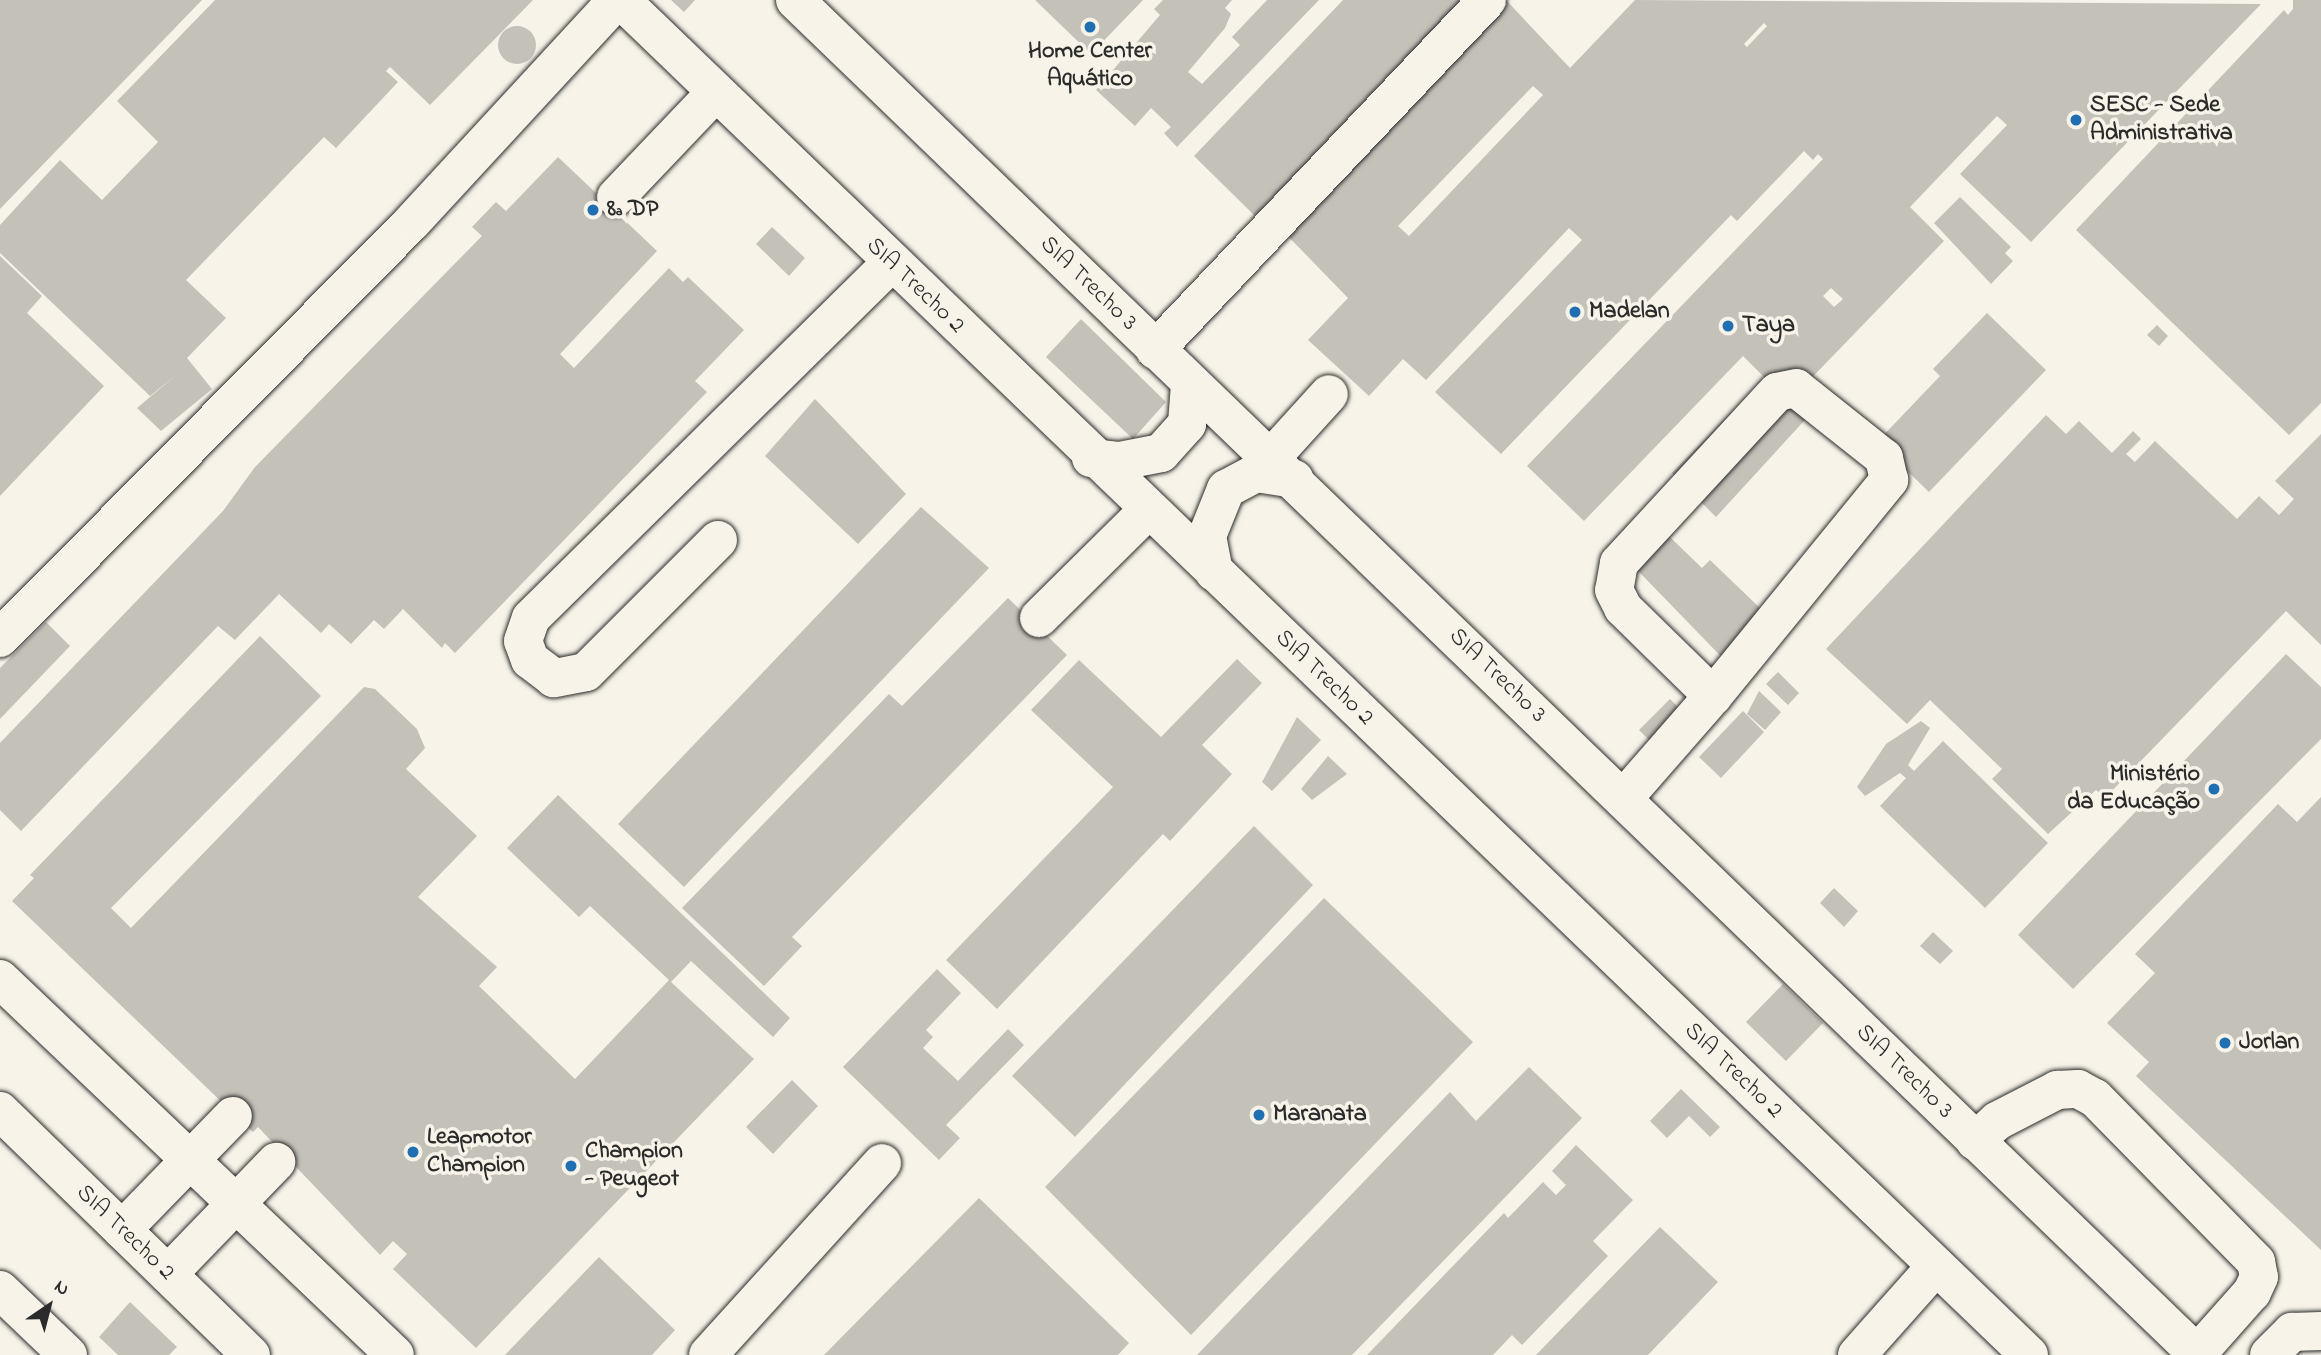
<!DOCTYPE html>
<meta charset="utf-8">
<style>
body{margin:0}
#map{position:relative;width:2321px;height:1355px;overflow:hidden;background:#f7f3e8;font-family:"Indie Flower",sans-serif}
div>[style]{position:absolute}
.building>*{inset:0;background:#c4c1b9}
.round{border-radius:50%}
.roads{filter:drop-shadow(0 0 2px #2b2b2b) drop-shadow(0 0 2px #2b2b2b)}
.minor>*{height:38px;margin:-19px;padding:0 19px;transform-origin:19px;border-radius:19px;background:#f7f3e8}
.major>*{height:38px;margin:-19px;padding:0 19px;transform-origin:19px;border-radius:19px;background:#f7f3e8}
.dots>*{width:19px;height:19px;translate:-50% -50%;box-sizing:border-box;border:4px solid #f7f3e8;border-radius:50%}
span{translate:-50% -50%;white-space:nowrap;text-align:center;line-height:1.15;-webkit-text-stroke:7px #f7f3e8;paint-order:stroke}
.poi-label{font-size:24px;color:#2b2b2b;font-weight:700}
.left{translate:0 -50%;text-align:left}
.right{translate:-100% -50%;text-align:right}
.street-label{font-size:24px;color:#2b2b2b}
.north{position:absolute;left:14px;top:1271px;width:70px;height:70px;-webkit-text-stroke:5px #f7f3e8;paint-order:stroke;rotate:35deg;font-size:19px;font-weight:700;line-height:28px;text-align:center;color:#2b2b2b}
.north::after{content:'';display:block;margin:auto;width:24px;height:32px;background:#2b2b2b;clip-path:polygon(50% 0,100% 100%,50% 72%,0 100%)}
</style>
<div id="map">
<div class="building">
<i style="clip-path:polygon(0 0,202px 0,0 209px)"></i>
<i style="clip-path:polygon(215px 0,533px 0,430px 105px,390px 67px,386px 71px,398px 82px,336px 148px,324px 137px,186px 280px,226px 318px,187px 358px,212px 389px,161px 431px,137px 408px,176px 375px,150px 396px,0 253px,0 225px,60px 160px,102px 200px,158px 142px,117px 101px)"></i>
<i style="clip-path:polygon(671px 0,695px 0,684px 12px)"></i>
<i style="clip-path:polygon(1035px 0,1143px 0,1091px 54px)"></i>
<i style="clip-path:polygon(1163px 0,1232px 0,1225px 8px,1231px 14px,1225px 28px,1188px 72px,1202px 84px,1240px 45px,1232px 37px,1267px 0,1319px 0,1177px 147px,1164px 133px,1171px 127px,1151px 108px,1135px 126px,1096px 90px,1160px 15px,1154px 9px)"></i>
<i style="clip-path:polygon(1343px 0,1461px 0,1255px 216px,1194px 156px)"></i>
<i style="clip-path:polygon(evenodd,1497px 0,1506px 0,1570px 68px,1635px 0,2261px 4px,2031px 242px,1960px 174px,2007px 125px,1997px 116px,1910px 207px,1944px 241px,1797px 393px,1815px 409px,1716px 517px,1672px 473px,1765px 378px,1743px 356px,1584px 521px,1527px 466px,1823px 159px,1818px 154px,1813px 160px,1804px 151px,1737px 221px,1731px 215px,1501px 454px,1435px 392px,1582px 240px,1569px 228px,1426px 380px,1403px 359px,1369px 396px,1308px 340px,1348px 298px,1281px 229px,1497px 0,1764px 23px,1767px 26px,1747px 47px,1744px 44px,1764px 23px,1497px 0,1533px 86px,1543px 95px,1409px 236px,1398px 226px,1533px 86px,1497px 0,1831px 288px,1843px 299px,1834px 307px,1823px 296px,1831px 288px)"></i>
<i style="clip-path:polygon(2293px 0,2321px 0,2321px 403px,2289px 435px,2076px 230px,2284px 10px,2288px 15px,2293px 9px)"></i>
<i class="round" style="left:498px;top:26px;width:38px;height:38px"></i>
<i style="clip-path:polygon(558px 157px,657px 251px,560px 354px,574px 368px,669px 268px,683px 282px,688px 277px,744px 330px,695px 381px,707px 392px,455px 653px,445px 643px,442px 648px,403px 609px,384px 629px,374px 620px,351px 644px,329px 624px,321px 633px,279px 594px,235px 640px,218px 626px,21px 831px,0 810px,0 743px,223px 511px,255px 467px,482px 236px,472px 227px,496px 202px,506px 211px)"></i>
<i style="clip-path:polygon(1960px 197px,2011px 247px,2005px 253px,2013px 261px,1991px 284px,1934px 223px)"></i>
<i style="clip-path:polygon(772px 227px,805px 258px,789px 276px,756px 244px)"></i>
<i style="clip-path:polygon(0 256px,42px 296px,27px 313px,104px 386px,0 496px)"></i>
<i style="clip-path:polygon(1987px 313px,2046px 370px,1929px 492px,1877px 442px,1940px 376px,1933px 369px)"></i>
<i style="clip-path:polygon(1081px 319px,1166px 402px,1133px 439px,1046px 357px)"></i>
<i style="clip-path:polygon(2157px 325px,2168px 336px,2159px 346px,2147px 335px)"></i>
<i style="clip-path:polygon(815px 399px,906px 494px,858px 544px,765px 456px)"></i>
<i style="clip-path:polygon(2046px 415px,2066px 434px,2079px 421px,2112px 453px,2133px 431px,2141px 439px,2126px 454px,2135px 462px,2155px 441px,2237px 519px,2259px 496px,2279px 515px,2294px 499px,2275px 481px,2321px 434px,2321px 645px,2286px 611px,2105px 798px,2096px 790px,2048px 834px,1992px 779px,2002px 769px,1930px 700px,1907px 724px,1826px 649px)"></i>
<i style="clip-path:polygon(1670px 479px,1697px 504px,1648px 516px,1702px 568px,1710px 560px,1784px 631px,1740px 676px,1613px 545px)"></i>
<i style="clip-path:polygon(921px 507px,989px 568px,684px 887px,618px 824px)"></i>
<i style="clip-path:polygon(1008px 598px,1067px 655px,792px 937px,802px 946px,764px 986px,682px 908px,889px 694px,902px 706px)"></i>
<i style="clip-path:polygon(46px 622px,70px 646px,0 719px,0 668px)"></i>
<i style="clip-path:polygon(260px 636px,321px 696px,111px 908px,131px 928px,364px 687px,375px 689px,417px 729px,425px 748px,406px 769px,477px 836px,418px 897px,497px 967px,479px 986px,575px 1079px,669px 980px,590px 906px,579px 917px,507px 848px,558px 795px,790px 1018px,773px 1037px,691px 961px,671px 982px,754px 1059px,476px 1348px,393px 1269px,407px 1254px,393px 1241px,380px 1255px,258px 1127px,253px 1132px,12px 901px,34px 878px,30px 875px)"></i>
<i style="clip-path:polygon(2286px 654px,2321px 687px,2321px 739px,2073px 989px,2018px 935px)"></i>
<i style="clip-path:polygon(1237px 659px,1262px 683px,1202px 745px,1232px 774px,1170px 841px,1163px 834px,997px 1009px,946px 960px,1113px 787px,1031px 710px,1079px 660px,1161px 737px)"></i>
<i style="clip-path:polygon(1778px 672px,1799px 693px,1788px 705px,1766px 684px)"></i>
<i style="clip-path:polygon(1759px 691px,1781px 712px,1765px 730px,1747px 714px)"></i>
<i style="clip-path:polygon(1670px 699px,1684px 713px,1653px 744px,1639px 730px)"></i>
<i style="clip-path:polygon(1743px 711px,1764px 732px,1721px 778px,1699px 757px)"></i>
<i style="clip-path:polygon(1297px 717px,1321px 740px,1272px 791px,1262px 782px)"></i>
<i style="clip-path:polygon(1921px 721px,1930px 728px,1908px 765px,1914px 771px,1943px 741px,2048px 843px,1985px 908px,1880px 806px,1906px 778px,1900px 773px,1865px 796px,1857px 787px,1886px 744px)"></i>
<i style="clip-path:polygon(1328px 756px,1347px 774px,1312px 800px,1301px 789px)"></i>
<i style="clip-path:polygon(2321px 797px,2321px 1250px,2136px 1076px,2149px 1062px,2107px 1023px,2155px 973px,2135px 954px,2278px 804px,2297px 822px)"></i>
<i style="clip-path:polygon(1254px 826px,1313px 885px,1075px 1137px,1012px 1076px)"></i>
<i style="clip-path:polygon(1834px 888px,1858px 911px,1844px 927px,1820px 903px)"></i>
<i style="clip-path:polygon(1324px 898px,1473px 1042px,1191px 1335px,1045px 1187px)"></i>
<i style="clip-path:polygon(1933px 932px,1953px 951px,1940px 964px,1920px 946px)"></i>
<i style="clip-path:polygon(937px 969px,961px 993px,926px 1030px,933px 1037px,923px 1048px,958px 1081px,1008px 1029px,1024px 1045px,946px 1125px,960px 1138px,939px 1160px,843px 1067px)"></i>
<i style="clip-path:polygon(1783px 984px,1823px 1023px,1786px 1061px,1746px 1022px)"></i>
<i style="clip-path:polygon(1529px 1067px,1582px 1118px,1352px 1355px,1197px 1355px,1450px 1092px,1476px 1121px)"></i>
<i style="clip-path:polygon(792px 1080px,818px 1106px,773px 1154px,746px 1127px)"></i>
<i style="clip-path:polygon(1681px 1089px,1720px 1127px,1710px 1137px,1689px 1116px,1667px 1138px,1650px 1121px)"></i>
<i style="clip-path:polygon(1576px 1145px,1633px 1200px,1593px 1241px,1608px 1256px,1522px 1345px,1512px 1335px,1493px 1355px,1367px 1355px,1504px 1213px,1508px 1218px,1543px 1182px,1556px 1195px,1566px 1185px,1552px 1171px)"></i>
<i style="clip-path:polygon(979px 1198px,1129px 1343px,1118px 1355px,824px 1355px)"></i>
<i style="clip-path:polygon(1660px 1227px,1718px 1282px,1648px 1355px,1536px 1355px)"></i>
<i style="clip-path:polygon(599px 1257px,675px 1330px,652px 1355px,505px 1355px)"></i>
<i style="clip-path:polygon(130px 1302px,177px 1347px,169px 1355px,118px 1355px,99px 1337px)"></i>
</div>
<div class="roads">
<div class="minor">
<i style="left:616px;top:197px;width:145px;rotate:-46.4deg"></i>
<i style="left:1155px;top:350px;width:482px;rotate:-46.5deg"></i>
<i style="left:1271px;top:458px;width:86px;rotate:-47.8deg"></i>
<i style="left:718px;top:540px;width:187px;rotate:135deg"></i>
<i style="left:586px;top:672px;width:33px;rotate:169deg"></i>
<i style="left:554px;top:678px;width:30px;rotate:-143deg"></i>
<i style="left:530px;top:660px;width:20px;rotate:-110deg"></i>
<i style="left:523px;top:641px;width:24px;rotate:-71deg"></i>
<i style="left:531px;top:618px;width:506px;rotate:-44.6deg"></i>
<i style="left:1039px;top:618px;width:153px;rotate:-44.7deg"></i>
<i style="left:0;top:638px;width:585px;rotate:-45.28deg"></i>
<i style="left:412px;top:222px;width:302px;rotate:-47.3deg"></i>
<i style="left:1623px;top:799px;width:137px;rotate:-48.9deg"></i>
<i style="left:1713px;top:696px;width:279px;rotate:-50.8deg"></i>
<i style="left:1889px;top:480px;width:23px;rotate:-103deg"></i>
<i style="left:1884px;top:458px;width:112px;rotate:-141.5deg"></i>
<i style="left:1796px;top:388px;width:19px;rotate:168deg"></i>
<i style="left:1777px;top:392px;width:233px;rotate:132.7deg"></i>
<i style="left:1619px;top:563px;width:27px;rotate:100deg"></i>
<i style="left:1614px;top:590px;width:20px;rotate:63deg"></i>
<i style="left:1623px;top:608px;width:126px;rotate:44.4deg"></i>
<i style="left:0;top:979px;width:545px;rotate:43.59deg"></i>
<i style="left:1975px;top:1141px;width:30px;rotate:-42deg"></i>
<i style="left:1997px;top:1121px;width:68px;rotate:-27.3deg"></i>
<i style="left:2057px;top:1090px;width:21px;rotate:-3deg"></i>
<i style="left:2078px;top:1089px;width:19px;rotate:28deg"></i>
<i style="left:2095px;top:1098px;width:230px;rotate:45.5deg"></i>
<i style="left:2256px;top:1262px;width:15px;rotate:79deg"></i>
<i style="left:2259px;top:1277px;width:17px;rotate:115deg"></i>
<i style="left:2252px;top:1292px;width:83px;rotate:131.6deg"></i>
<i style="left:122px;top:1230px;width:159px;rotate:-45.8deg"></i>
<i style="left:168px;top:1274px;width:156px;rotate:-46deg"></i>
<i style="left:708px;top:1355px;width:259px;rotate:-47.8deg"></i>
<i style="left:1857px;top:1355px;width:119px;rotate:-48.4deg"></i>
<i style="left:2269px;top:1355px;width:33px;rotate:-45deg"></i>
<i style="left:2292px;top:1332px;width:29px;rotate:-2deg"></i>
</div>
<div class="major">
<i style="left:621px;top:0;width:1954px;rotate:43.9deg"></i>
<i style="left:795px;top:0;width:1950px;rotate:44deg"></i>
<i style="left:1091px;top:458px;width:29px;rotate:6deg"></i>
<i style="left:1120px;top:461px;width:42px;rotate:-11deg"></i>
<i style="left:1161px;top:453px;width:39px;rotate:-48deg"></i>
<i style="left:1187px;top:424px;width:40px;rotate:-85.7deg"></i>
<i style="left:1214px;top:572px;width:37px;rotate:-101deg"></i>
<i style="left:1207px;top:536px;width:51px;rotate:-68deg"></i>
<i style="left:1226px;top:489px;width:34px;rotate:-28deg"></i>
<i style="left:1256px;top:473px;width:39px;rotate:9deg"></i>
<i style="left:0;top:1111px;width:350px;rotate:44.2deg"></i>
<i style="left:0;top:1290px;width:94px;rotate:43.7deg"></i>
</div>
</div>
<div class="dots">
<i style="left:1090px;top:27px;background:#1f6fb2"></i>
<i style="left:2076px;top:120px;background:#1f6fb2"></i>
<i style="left:593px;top:210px;background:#1f6fb2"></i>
<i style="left:1575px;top:312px;background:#1f6fb2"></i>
<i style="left:1728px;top:326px;background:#1f6fb2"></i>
<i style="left:2214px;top:789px;background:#1f6fb2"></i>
<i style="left:2225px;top:1043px;background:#1f6fb2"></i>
<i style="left:1259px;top:1115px;background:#1f6fb2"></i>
<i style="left:413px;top:1152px;background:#1f6fb2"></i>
<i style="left:571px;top:1166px;background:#1f6fb2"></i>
</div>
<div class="poi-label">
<span style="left:1090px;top:66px">Home Center<br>Aquático</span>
<span class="left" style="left:2090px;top:120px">SESC - Sede<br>Administrativa</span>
<span class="left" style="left:607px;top:210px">8ª DP</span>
<span class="left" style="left:1589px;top:312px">Madelan</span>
<span class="left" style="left:1742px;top:326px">Taya</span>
<span class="right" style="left:2200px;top:789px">Ministério<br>da Educação</span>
<span class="left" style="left:2239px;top:1043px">Jorlan</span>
<span class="left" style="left:1273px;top:1115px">Maranata</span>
<span class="left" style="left:427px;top:1152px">Leapmotor<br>Champion</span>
<span class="left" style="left:585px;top:1166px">Champion<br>- Peugeot</span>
</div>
<div class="street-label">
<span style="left:1088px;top:284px;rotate:44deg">SIA Trecho 3</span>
<span style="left:915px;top:286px;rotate:44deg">SIA Trecho 2</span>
<span style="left:1497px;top:676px;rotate:44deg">SIA Trecho 3</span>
<span style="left:1324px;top:678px;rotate:44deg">SIA Trecho 2</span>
<span style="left:1733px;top:1071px;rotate:44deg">SIA Trecho 2</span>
<span style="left:1904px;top:1072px;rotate:44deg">SIA Trecho 3</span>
<span style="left:125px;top:1233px;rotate:44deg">SIA Trecho 2</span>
</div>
<div class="north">N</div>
</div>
